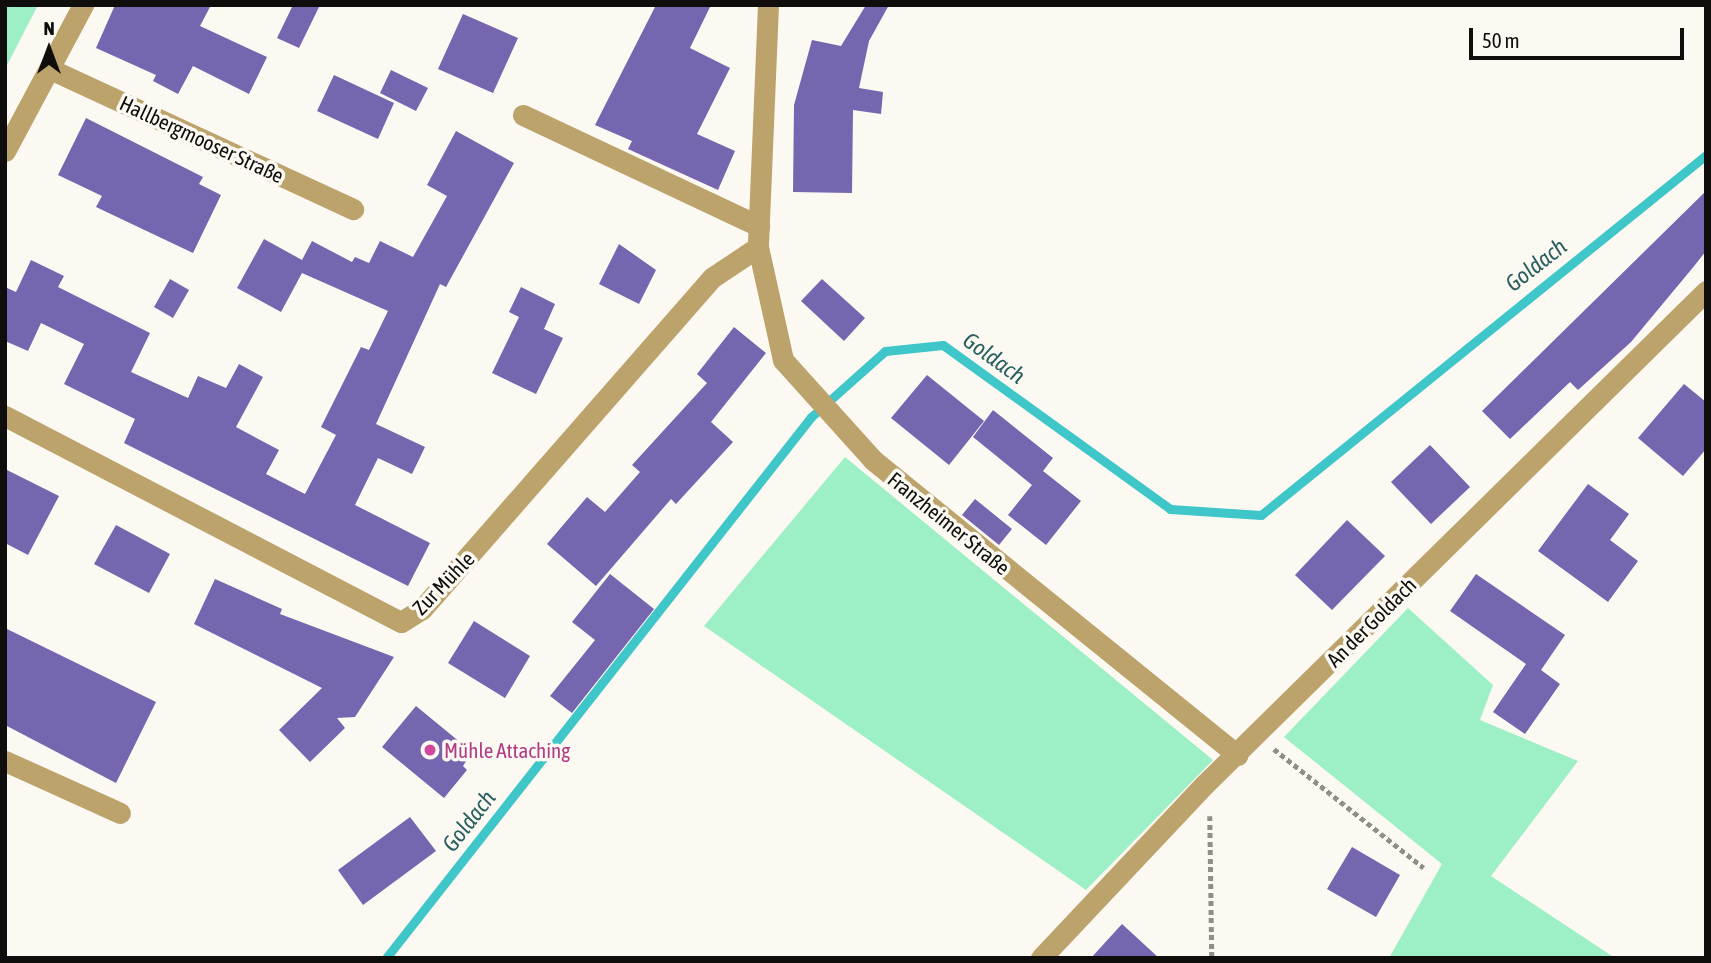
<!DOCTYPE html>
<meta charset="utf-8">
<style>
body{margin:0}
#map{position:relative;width:1711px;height:963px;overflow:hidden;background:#fcf9f2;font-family:"Asap Condensed",sans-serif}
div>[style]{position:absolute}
.green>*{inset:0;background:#9defc6}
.stream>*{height:9px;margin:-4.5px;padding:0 4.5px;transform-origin:4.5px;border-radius:4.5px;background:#3ec6c9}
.building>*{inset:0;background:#7665af}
.path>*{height:4.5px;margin-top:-2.25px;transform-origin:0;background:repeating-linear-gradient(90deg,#908e89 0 5px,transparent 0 8.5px)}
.minor>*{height:21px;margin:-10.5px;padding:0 10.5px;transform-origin:10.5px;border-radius:10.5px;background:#bca26b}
.dots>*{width:19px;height:19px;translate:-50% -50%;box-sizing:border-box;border:4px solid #fcf9f2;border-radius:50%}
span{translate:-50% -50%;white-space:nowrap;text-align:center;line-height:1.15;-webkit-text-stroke:7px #fcf9f2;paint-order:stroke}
.street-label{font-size:21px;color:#0f0e0c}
.hotel-label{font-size:21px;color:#b23c85}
.left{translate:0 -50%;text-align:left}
.water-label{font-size:23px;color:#295f60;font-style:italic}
.frame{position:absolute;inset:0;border:7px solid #0f0e0c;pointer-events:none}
.north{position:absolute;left:14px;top:14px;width:70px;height:70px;-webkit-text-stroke:5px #fcf9f2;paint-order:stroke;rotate:0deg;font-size:19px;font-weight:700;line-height:28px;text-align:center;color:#0f0e0c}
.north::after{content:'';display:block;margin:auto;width:24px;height:32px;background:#0f0e0c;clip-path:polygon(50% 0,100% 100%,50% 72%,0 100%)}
.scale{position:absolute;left:1469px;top:28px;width:215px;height:32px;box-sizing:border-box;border:4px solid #0f0e0c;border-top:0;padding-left:9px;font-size:21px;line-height:24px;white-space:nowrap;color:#0f0e0c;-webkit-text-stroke:5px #fcf9f2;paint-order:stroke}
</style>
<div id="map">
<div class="green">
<i style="clip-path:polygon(5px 5px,38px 5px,5px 69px)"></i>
<i style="clip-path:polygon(845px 457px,1213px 760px,1086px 890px,704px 626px)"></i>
<i style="clip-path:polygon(1408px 608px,1493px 685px,1480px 720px,1578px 761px,1491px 876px,1615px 958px,1389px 958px,1442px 864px,1284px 737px)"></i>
</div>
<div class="stream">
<i style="left:386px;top:958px;width:688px;rotate:-51.85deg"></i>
<i style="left:811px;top:417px;width:99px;rotate:-41.7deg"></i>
<i style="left:885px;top:351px;width:58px;rotate:-5.9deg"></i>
<i style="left:943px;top:345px;width:280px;rotate:35.8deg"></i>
<i style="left:1170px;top:509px;width:91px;rotate:3.8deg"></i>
<i style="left:1261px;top:515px;width:572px;rotate:-38.97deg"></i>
</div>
<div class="building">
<i style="clip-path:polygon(115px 5px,211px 5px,200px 26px,267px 57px,249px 94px,193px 66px,178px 94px,153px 81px,156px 75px,96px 48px)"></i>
<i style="clip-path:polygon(293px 5px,320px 5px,299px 48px,277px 38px)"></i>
<i style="clip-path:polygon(656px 5px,711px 5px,690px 48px,730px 68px,697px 134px,735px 151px,718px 190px,628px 149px,632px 141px,595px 125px)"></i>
<i style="clip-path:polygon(866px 5px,889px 5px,869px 41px,859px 88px,883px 92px,881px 114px,853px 110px,852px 193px,793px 192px,794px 105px,812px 40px,841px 46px)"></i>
<i style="clip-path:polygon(463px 14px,518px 38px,493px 93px,438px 69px)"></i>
<i style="clip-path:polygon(391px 70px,428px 88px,416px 111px,380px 93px)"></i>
<i style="clip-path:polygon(334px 75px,394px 103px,378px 139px,317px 111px)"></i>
<i style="clip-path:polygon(86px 118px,203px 177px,199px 184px,221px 195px,193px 253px,96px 207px,102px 196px,58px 175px)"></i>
<i style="clip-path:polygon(456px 131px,514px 163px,446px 287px,440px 284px,376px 424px,425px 447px,412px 474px,378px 458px,355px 505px,430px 543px,408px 586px,124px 443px,135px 419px,64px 384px,84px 344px,41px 323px,28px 351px,5px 341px,5px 287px,16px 292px,31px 260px,64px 276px,58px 287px,150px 333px,131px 372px,188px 398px,198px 376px,226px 388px,239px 364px,263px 377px,236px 427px,279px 450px,266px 474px,305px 494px,336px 435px,321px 427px,361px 347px,369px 350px,388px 311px,302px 273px,281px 312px,237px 288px,264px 239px,302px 260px,312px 241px,352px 262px,355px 257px,369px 263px,380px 241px,413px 257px,447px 196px,427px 185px)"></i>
<i style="clip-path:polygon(1706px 191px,1706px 251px,1695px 265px,1631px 342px,1578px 390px,1570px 382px,1510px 439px,1482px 411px)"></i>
<i style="clip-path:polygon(619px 244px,656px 270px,639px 304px,599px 284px)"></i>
<i style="clip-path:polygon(170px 279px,189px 290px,173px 318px,154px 307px)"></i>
<i style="clip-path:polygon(822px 279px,865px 318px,844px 341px,801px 301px)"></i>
<i style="clip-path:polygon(521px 287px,555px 304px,544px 329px,563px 338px,536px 394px,492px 373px,519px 317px,509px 312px)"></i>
<i style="clip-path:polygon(734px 327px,766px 353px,711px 422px,733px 442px,676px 504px,671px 499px,596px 586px,547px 544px,587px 497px,605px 512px,640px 472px,632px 465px,707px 383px,697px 374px)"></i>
<i style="clip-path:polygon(927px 375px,984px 421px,949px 465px,891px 418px)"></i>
<i style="clip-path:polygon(1684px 384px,1706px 402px,1706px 449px,1683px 476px,1638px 438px)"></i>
<i style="clip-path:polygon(993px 410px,1053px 458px,1043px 471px,1081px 501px,1046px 545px,1008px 515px,1032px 485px,973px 437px)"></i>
<i style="clip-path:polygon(1430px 445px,1470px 487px,1431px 524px,1391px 482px)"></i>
<i style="clip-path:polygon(5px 469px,59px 496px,28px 555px,5px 543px)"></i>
<i style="clip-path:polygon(1588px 484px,1629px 514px,1610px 540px,1638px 561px,1608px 602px,1538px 551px)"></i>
<i style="clip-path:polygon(975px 499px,1012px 529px,999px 545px,962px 515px)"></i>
<i style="clip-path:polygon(1347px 520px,1385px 556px,1332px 610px,1295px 575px)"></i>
<i style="clip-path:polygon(116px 525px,170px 554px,149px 593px,94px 564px)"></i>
<i style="clip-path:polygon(610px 574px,654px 609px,572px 713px,550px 696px,595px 640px,572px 622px)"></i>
<i style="clip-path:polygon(1476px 574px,1565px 635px,1541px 670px,1560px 684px,1525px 734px,1493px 712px,1526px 664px,1450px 611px)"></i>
<i style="clip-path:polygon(215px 579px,282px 609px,280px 614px,394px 657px,355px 717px,337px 718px,345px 728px,310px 762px,279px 730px,322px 688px,194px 624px)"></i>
<i style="clip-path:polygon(474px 621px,530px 656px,505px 698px,448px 663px)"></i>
<i style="clip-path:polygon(5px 628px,156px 702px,116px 783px,5px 725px)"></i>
<i style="clip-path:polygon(416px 706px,472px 752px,463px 766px,467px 770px,444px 798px,382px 747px)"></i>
<i style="clip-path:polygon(410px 817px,436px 851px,363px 905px,338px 870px)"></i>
<i style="clip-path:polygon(1352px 847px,1400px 875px,1376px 917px,1327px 889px)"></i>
<i style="clip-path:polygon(1122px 924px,1159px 958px,1091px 958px)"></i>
</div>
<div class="path">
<i style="left:1274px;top:749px;width:191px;rotate:38.4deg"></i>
<i style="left:1210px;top:816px;width:142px;rotate:89.2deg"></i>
</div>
<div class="minor">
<i style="left:768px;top:5px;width:242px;rotate:92.4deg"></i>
<i style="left:758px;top:247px;width:116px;rotate:77.5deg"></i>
<i style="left:783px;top:360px;width:135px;rotate:48deg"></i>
<i style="left:873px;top:460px;width:469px;rotate:39deg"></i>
<i style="left:50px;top:69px;width:334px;rotate:24.8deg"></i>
<i style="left:523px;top:115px;width:261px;rotate:25.2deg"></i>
<i style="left:5px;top:151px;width:166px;rotate:-61.9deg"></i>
<i style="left:5px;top:416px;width:446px;rotate:27.5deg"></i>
<i style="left:401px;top:622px;width:25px;rotate:-32deg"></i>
<i style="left:422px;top:609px;width:441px;rotate:-48.8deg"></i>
<i style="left:713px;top:277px;width:54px;rotate:-33.7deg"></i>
<i style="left:5px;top:761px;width:126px;rotate:24.3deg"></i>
<i style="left:1041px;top:958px;width:239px;rotate:-46.7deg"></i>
<i style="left:1205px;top:784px;width:703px;rotate:-44.54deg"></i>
</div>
<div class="dots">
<i style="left:430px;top:750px;background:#d1479c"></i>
</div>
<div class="street-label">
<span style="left:202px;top:139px;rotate:25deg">Hallbergmooser Straße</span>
<span style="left:949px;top:523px;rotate:39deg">Franzheimer Straße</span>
<span style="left:443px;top:583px;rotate:-46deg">Zur Mühle</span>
<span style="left:1371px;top:622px;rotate:-45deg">An der Goldach</span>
</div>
<div class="hotel-label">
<span class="left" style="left:444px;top:750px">Mühle Attaching</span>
</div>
<div class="water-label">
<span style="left:1536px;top:265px;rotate:-38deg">Goldach</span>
<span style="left:994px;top:358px;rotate:36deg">Goldach</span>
<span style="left:469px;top:821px;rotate:-52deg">Goldach</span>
</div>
<div class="frame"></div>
<div class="north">N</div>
<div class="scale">50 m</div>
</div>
